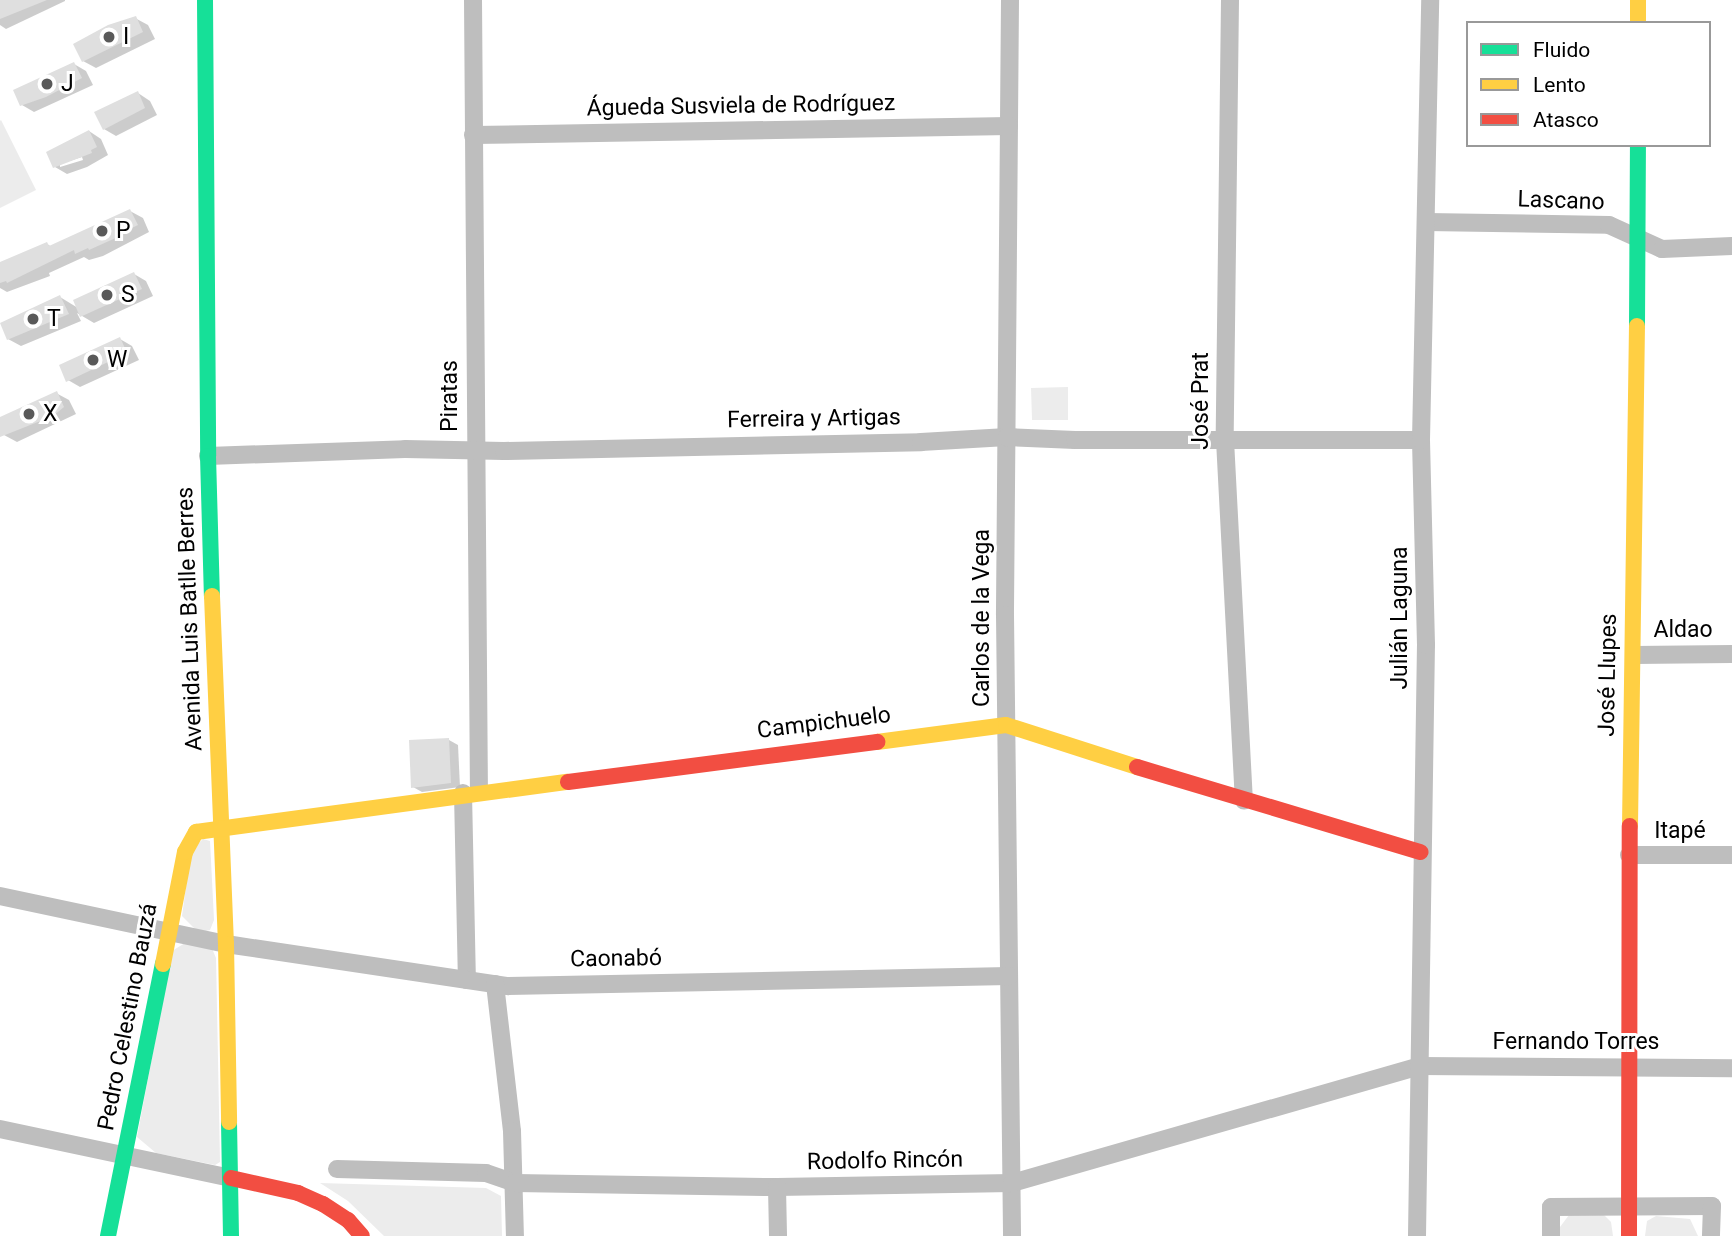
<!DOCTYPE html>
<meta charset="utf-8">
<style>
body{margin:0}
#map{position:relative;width:1732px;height:1236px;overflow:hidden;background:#fff;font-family:Roboto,sans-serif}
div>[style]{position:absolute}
.green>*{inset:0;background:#ececec}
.shadow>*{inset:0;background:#0003}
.building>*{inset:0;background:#dfdfdf}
.street>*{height:18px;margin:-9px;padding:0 9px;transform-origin:9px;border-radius:9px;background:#bebebe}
.fast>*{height:16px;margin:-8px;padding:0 8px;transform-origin:8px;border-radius:8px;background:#16e098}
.slow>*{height:16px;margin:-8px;padding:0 8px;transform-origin:8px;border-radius:8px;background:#ffcf43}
.jam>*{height:16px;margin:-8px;padding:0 8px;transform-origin:8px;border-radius:8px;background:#f24e42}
.dots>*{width:19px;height:19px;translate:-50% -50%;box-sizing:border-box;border:4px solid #fff;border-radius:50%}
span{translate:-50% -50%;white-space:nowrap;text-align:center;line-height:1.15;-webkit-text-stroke:6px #fff;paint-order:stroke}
.poi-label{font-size:23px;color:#000}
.left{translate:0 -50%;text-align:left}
.street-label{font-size:23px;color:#000}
.legend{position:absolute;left:1466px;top:21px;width:245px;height:126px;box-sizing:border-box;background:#fff;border:2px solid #999;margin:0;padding:9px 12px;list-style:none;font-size:21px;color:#000}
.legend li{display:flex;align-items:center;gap:14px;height:35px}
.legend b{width:35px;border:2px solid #999}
</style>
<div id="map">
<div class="green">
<i style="clip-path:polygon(1px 120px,36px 190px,0 208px,0 121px)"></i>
<i style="clip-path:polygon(1068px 387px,1068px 420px,1032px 420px,1031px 388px)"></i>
<i style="clip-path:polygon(203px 839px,210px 841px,214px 920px,210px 930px,205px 931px,196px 930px,182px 916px,191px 850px)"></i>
<i style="clip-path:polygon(185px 943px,211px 946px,216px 958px,220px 1162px,215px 1165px,156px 1153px,137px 1137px,172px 951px)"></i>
<i style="clip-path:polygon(320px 1183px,486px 1188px,501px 1196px,502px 1236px,384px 1236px,348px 1201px)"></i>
<i style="clip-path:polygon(1603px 1214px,1611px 1222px,1613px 1236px,1559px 1236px,1560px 1227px,1569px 1215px)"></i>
<i style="clip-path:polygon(1656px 1216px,1690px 1219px,1698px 1236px,1645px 1236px,1647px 1221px)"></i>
</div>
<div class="shadow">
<i style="clip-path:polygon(0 0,65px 0,65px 1px,6px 29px,0 25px)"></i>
<i style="clip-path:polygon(135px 18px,148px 25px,155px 39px,96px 68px,83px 61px)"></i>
<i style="clip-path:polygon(74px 64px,86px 71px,93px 85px,34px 112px,22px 105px)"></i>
<i style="clip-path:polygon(138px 93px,150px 101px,157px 115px,116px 136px,104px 129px)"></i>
<i style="clip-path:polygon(evenodd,89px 131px,101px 139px,108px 155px,87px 167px,67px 174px,55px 167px,89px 131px,82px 157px,83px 160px,60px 167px,60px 164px,82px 157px)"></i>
<i style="clip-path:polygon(130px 211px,143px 218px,149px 232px,103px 256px,89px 260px,84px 257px,49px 273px,50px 276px,7px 292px,0 288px,0 265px,47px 244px,52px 247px)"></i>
<i style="clip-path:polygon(134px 274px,146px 281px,153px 296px,94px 323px,77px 313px,81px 321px,21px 346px,8px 339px,60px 297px,78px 308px)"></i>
<i style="clip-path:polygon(120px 339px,132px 346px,139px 360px,80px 387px,68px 380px)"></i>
<i style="clip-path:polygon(56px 393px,69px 400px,76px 414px,17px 442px,4px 435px,0 419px)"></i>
<i style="clip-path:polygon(449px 740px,458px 745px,460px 787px,422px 792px,413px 787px)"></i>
</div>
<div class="building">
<i style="clip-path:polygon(0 0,47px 0,0 19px)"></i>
<i style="clip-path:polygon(136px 16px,143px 32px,82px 62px,73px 44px,108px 25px)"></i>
<i style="clip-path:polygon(74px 62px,82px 78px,46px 97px,20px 106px,13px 90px)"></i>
<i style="clip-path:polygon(138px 91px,145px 108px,103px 130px,94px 112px)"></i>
<i style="clip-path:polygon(89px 130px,97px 147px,91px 150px,92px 153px,53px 168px,46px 152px)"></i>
<i style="clip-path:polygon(130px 209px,138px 225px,119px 234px,120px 236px,89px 250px,88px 248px,75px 254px,74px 250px,7px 283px,6px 281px,0 283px,0 262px,47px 242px,49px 246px)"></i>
<i style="clip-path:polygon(134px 272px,142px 289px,80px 317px,73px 300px)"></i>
<i style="clip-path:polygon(60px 295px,69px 314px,7px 340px,0 323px)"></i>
<i style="clip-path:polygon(120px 337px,127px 353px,66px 382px,59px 365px)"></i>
<i style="clip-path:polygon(57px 391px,64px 407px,53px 416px,0 437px,0 417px)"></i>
<i style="clip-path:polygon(449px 738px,451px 783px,411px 788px,409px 740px)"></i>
</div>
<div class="street">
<i style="left:473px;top:0;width:791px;rotate:89.57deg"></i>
<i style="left:1010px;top:0;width:615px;rotate:90.47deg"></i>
<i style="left:1005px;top:615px;width:621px;rotate:89.35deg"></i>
<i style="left:1230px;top:0;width:440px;rotate:90.7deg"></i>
<i style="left:1225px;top:440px;width:361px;rotate:87deg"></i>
<i style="left:473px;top:135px;width:536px;rotate:-0.96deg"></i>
<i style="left:1426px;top:222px;width:183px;rotate:0.9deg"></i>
<i style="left:1609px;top:225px;width:58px;rotate:24.4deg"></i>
<i style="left:1662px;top:249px;width:70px;rotate:-2.5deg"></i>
<i style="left:208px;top:456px;width:197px;rotate:-2deg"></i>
<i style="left:405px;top:449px;width:99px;rotate:1.2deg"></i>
<i style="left:504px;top:451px;width:417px;rotate:-1.2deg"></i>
<i style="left:921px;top:442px;width:86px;rotate:-3.3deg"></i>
<i style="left:1007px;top:437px;width:68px;rotate:2.5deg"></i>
<i style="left:1075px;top:440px;width:346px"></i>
<i style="left:1634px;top:655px;width:98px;rotate:-0.6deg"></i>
<i style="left:463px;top:793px;width:187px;rotate:88.8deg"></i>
<i style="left:1629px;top:855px;width:103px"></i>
<i style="left:0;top:896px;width:231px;rotate:12deg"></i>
<i style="left:226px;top:944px;width:285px;rotate:8.5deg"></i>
<i style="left:508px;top:986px;width:501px;rotate:-1.14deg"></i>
<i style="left:495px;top:984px;width:148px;rotate:83.4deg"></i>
<i style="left:512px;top:1131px;width:105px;rotate:88.4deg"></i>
<i style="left:0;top:1129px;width:236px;rotate:12deg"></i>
<i style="left:337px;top:1169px;width:149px;rotate:1.5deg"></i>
<i style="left:486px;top:1173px;width:31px;rotate:19deg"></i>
<i style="left:515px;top:1183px;width:262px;rotate:0.9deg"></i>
<i style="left:777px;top:1187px;width:235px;rotate:-1deg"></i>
<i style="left:1012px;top:1183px;width:423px;rotate:-16deg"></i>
<i style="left:1419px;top:1066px;width:313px;rotate:0.4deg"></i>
<i style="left:777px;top:1187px;width:49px;rotate:88.8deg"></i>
<i style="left:1417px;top:1236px;width:591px;rotate:-89.13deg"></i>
<i style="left:1426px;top:645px;width:205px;rotate:-91.4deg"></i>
<i style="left:1421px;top:440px;width:440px;rotate:-88.8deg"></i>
<i style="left:1551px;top:1236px;width:29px;rotate:-90deg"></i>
<i style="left:1551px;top:1207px;width:161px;rotate:-0.4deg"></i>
<i style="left:1712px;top:1206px;width:30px;rotate:92deg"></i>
</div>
<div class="fast">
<i style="left:205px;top:0;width:456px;rotate:89.6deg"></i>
<i style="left:208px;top:456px;width:140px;rotate:88.4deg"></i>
<i style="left:1637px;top:326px;width:181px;rotate:-89.7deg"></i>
<i style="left:229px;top:1122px;width:114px;rotate:89deg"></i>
<i style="left:108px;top:1236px;width:278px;rotate:-78.6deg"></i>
</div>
<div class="slow">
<i style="left:1638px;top:0;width:23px;rotate:90deg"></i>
<i style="left:212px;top:596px;width:348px;rotate:87.7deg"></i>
<i style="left:226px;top:944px;width:178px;rotate:89deg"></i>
<i style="left:877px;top:742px;width:130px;rotate:-7.5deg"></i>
<i style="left:1006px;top:725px;width:138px;rotate:17.8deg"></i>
<i style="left:1630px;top:826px;width:500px;rotate:-89.2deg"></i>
<i style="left:163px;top:964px;width:114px;rotate:-78.9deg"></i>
<i style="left:185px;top:852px;width:23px;rotate:-61deg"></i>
<i style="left:196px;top:832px;width:375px;rotate:-7.7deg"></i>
</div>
<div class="jam">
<i style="left:1137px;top:767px;width:296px;rotate:16.7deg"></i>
<i style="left:568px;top:782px;width:312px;rotate:-7.4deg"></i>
<i style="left:231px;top:1178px;width:69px;rotate:12.6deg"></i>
<i style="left:298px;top:1193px;width:27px;rotate:24deg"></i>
<i style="left:323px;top:1204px;width:30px;rotate:33deg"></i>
<i style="left:348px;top:1220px;width:21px;rotate:49deg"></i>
<i style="left:1629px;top:1236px;width:410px;rotate:-89.9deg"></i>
</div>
<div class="dots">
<i style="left:109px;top:37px;background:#595959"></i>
<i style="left:47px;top:84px;background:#595959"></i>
<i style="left:102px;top:231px;background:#595959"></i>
<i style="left:107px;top:295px;background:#595959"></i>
<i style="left:33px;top:319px;background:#595959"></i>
<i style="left:93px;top:360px;background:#595959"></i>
<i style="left:29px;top:414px;background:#595959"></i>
</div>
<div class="poi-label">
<span class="left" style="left:123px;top:37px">I</span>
<span class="left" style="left:61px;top:84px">J</span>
<span class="left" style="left:116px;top:231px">P</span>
<span class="left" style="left:121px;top:295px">S</span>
<span class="left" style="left:47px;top:319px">T</span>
<span class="left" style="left:107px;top:360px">W</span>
<span class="left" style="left:43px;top:414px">X</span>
</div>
<div class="street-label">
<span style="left:741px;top:106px;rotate:-1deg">Águeda Susviela de Rodríguez</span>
<span style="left:1561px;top:201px;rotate:2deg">Lascano</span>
<span style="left:450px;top:396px;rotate:-90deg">Piratas</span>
<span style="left:1201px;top:401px;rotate:-90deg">José Prat</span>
<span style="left:814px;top:419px;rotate:-1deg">Ferreira y Artigas</span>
<span style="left:982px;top:618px;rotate:-90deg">Carlos de la Vega</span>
<span style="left:1400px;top:618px;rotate:-90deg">Julián Laguna</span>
<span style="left:190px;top:619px;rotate:-92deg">Avenida Luis Batlle Berres</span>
<span style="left:1683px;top:630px">Aldao</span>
<span style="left:1608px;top:675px;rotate:-89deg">José Llupes</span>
<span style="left:824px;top:723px;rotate:-7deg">Campichuelo</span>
<span style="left:1680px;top:831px">Itapé</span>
<span style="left:616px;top:959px;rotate:-1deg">Caonabó</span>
<span style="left:128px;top:1017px;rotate:-79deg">Pedro Celestino Bauzá</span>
<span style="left:1576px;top:1042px">Fernando Torres</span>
<span style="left:885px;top:1161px;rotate:-1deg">Rodolfo Rincón</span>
</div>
<ul class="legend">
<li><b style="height:9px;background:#16e098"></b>Fluido</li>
<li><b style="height:9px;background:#ffcf43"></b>Lento</li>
<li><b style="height:9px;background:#f24e42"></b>Atasco</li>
</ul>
</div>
